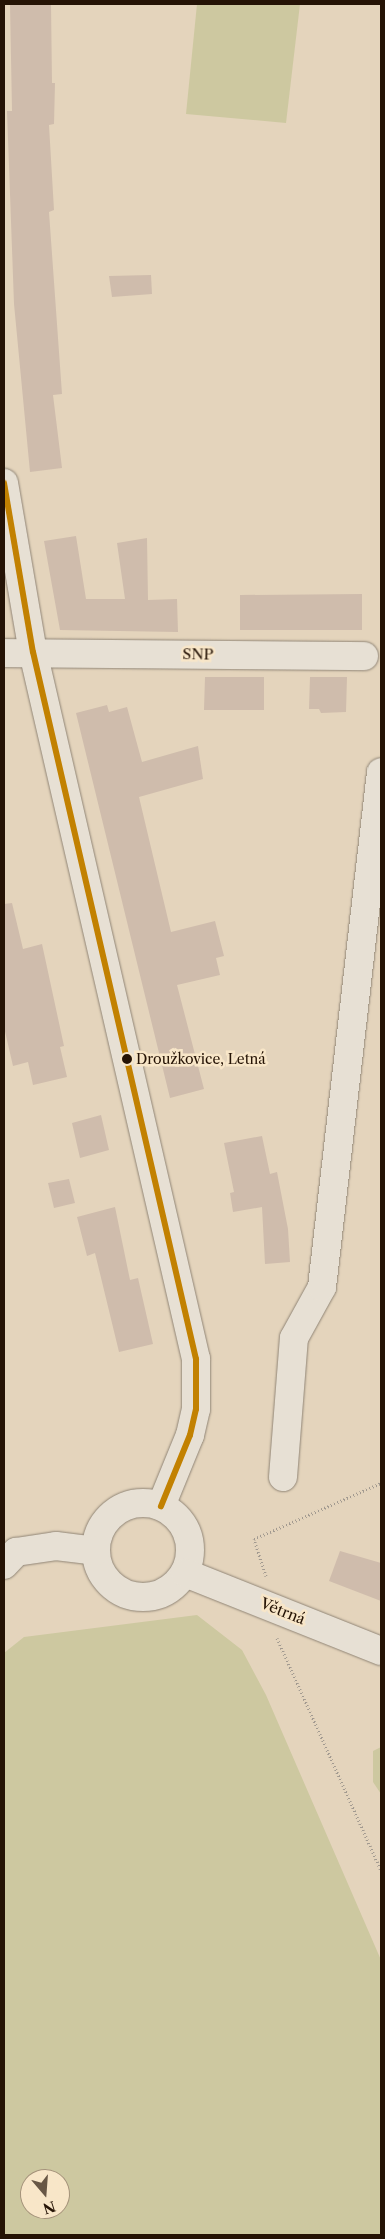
<!DOCTYPE html>
<meta charset="utf-8">
<style>
body{margin:0}
#map{position:relative;width:385px;height:2239px;overflow:hidden;background:#e4d4bc;font-family:"Libre Caslon Text",serif}
div>[style]{position:absolute}
.green>*{inset:0;background:#cdc8a0}
.building>*{inset:0;background:#cfbcac}
.path>*{height:3px;margin-top:-1.5px;transform-origin:0;background:repeating-linear-gradient(90deg,#a29a90 0 1px,transparent 0 3.5px)}
.roads{filter:drop-shadow(0 0 1px #908576) drop-shadow(0 0 1px #908576)}
.minor>*{height:28px;margin:-14px;padding:0 14px;transform-origin:14px;border-radius:14px;background:#e7e0d4}
.minor>.ring{margin:-14px;padding:0;box-sizing:content-box;background:none;border:28px solid #e7e0d4;border-radius:50%}
.bus-1>*{height:6px;margin:-3px;padding:0 3px;transform-origin:3px;border-radius:3px;background:#c28101}
.dots>*{width:14px;height:14px;translate:-50% -50%;box-sizing:border-box;border:2px solid #f8e6c8;border-radius:50%}
span{translate:-50% -50%;white-space:nowrap;text-align:center;line-height:1.15;-webkit-text-stroke:5px #f8e6c8;paint-order:stroke}
.bus-label{font-size:14px;color:#251305}
.left{translate:0 -50%;text-align:left}
.street-label{font-size:15px;color:#251305}
.frame{position:absolute;inset:0;border:5px solid #251305;pointer-events:none}
.north{position:absolute;left:20px;top:2169px;width:50px;height:50px;box-sizing:border-box;background:#f8e6c8;border:1px solid #a4927a;border-radius:50%;rotate:162deg;font-size:14px;font-weight:700;line-height:20px;text-align:center;color:#251305}
.north::after{content:'';display:block;margin:auto;width:18px;height:22px;background:#685745;clip-path:polygon(50% 0,100% 100%,50% 72%,0 100%)}
</style>
<div id="map">
<div class="green">
<i style="clip-path:polygon(197px 4px,300px 4px,286px 123px,186px 114px)"></i>
<i style="clip-path:polygon(evenodd,197px 1615px,242px 1650px,266px 1695px,381px 1960px,381px 2235px,4px 2235px,4px 1653px,24px 1637px,197px 1615px,30px 2179px,60px 2179px,60px 2209px,30px 2209px,30px 2179px)"></i>
<i style="clip-path:polygon(381px 1747px,381px 1794px,373px 1782px,373px 1751px)"></i>
</div>
<div class="building">
<i style="clip-path:polygon(10px 4px,51px 4px,52px 83px,55px 83px,54px 124px,49px 125px,54px 210px,49px 212px,62px 394px,53px 395px,62px 468px,30px 472px,14px 304px,7px 111px,12px 111px)"></i>
<i style="clip-path:polygon(151px 275px,152px 294px,112px 297px,109px 276px)"></i>
<i style="clip-path:polygon(76px 536px,86px 599px,125px 599px,117px 543px,147px 538px,148px 600px,177px 599px,178px 632px,60px 630px,44px 541px)"></i>
<i style="clip-path:polygon(362px 594px,362px 630px,240px 630px,240px 595px)"></i>
<i style="clip-path:polygon(205px 677px,264px 677px,264px 710px,204px 710px)"></i>
<i style="clip-path:polygon(310px 677px,347px 677px,346px 712px,321px 713px,319px 709px,309px 709px)"></i>
<i style="clip-path:polygon(107px 705px,109px 712px,127px 707px,142px 762px,198px 746px,203px 779px,139px 797px,171px 932px,215px 921px,224px 956px,216px 958px,220px 975px,177px 985px,204px 1089px,170px 1098px,76px 713px)"></i>
<i style="clip-path:polygon(12px 903px,23px 949px,42px 944px,64px 1046px,60px 1047px,67px 1077px,33px 1085px,28px 1062px,13px 1066px,4px 1027px,4px 904px)"></i>
<i style="clip-path:polygon(101px 1115px,109px 1150px,80px 1158px,72px 1123px)"></i>
<i style="clip-path:polygon(262px 1136px,270px 1174px,277px 1172px,288px 1229px,290px 1262px,265px 1264px,262px 1207px,233px 1212px,230px 1193px,234px 1192px,224px 1143px)"></i>
<i style="clip-path:polygon(69px 1179px,75px 1203px,54px 1208px,48px 1183px)"></i>
<i style="clip-path:polygon(115px 1207px,130px 1280px,138px 1278px,153px 1344px,119px 1352px,95px 1253px,87px 1256px,77px 1217px)"></i>
<i style="clip-path:polygon(340px 1551px,381px 1563px,381px 1601px,329px 1581px)"></i>
</div>
<div class="path">
<i style="left:266px;top:1576px;width:39px;rotate:-108deg"></i>
<i style="left:254px;top:1539px;width:139px;rotate:-23.8deg"></i>
<i style="left:277px;top:1638px;width:254px;rotate:65.9deg"></i>
</div>
<div class="roads">
<div class="minor">
<i style="left:4px;top:483px;width:171px;rotate:80.3deg"></i>
<i style="left:33px;top:652px;width:726px;rotate:77.02deg"></i>
<i style="left:196px;top:1359px;width:50px;rotate:90deg"></i>
<i style="left:196px;top:1409px;width:27px;rotate:103deg"></i>
<i style="left:190px;top:1435px;width:77px;rotate:112.2deg"></i>
<i style="left:4px;top:653px;width:360px;rotate:0.5deg"></i>
<i style="left:283px;top:1477px;width:139px;rotate:-85.5deg"></i>
<i style="left:294px;top:1338px;width:58px;rotate:-61.2deg"></i>
<i style="left:322px;top:1287px;width:518px;rotate:-83.46deg"></i>
<i class="ring" style="left:96px;top:1503px;width:66px;height:66px"></i>
<i style="left:4px;top:1565px;width:18px;rotate:-47deg"></i>
<i style="left:16px;top:1552px;width:40px;rotate:-8.5deg"></i>
<i style="left:56px;top:1546px;width:40px;rotate:7.1deg"></i>
<i style="left:185px;top:1573px;width:211px;rotate:21.7deg"></i>
</div>
</div>
<div class="bus-1">
<i style="left:4px;top:483px;width:171px;rotate:80.3deg"></i>
<i style="left:33px;top:652px;width:726px;rotate:77.02deg"></i>
<i style="left:196px;top:1359px;width:50px;rotate:90deg"></i>
<i style="left:196px;top:1409px;width:27px;rotate:103deg"></i>
<i style="left:190px;top:1435px;width:77px;rotate:112.2deg"></i>
</div>
<div class="dots">
<i style="left:127px;top:1059px;background:#251305"></i>
</div>
<div class="bus-label">
<span class="left" style="left:136px;top:1059px">Droužkovice, Letná</span>
</div>
<div class="street-label">
<span style="left:198px;top:654px;rotate:1deg">SNP</span>
<span style="left:283px;top:1611px;rotate:22deg">Větrná</span>
</div>
<div class="frame"></div>
<div class="north">N</div>
</div>
